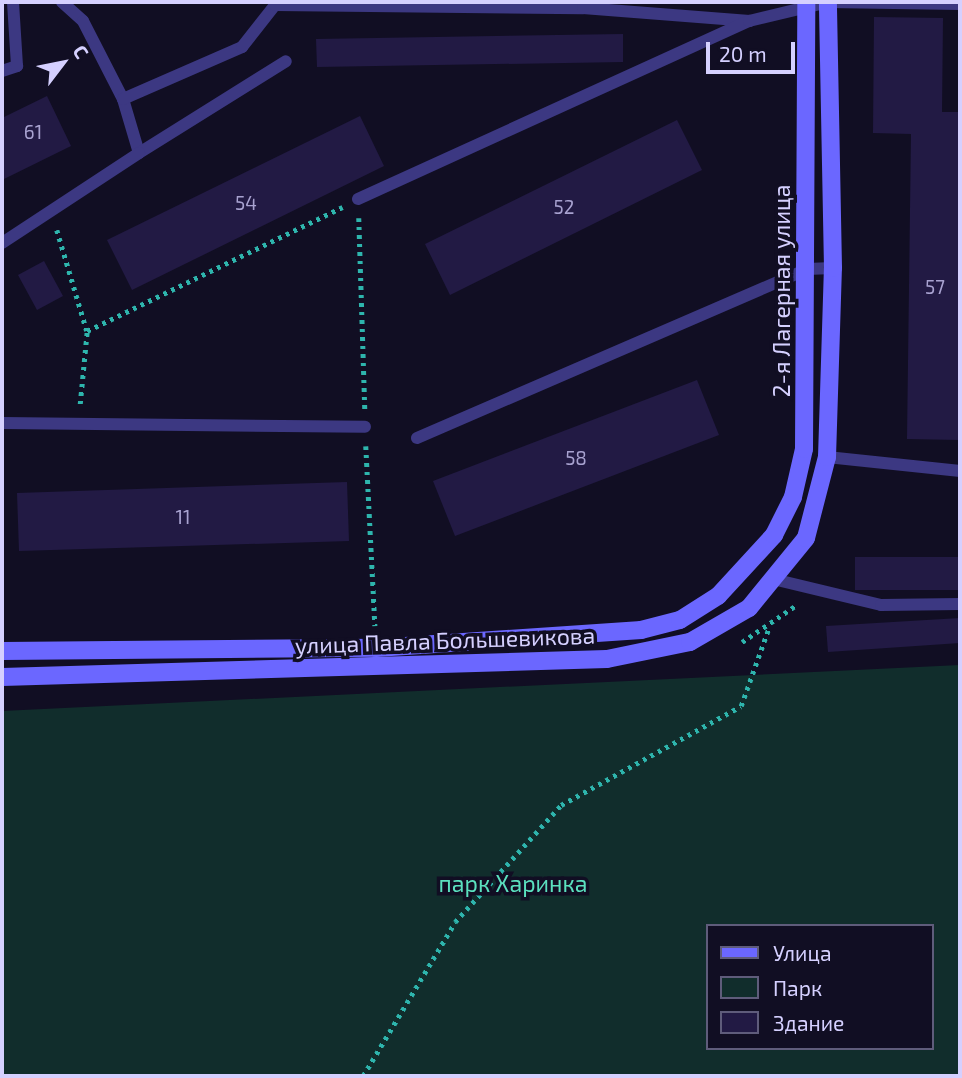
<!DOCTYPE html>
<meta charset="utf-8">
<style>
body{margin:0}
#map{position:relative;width:962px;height:1078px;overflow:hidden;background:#110e23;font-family:"Exo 2",sans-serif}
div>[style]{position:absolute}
.green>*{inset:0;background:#112d2c}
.building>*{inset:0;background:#221a44}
.path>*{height:4.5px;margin-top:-2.25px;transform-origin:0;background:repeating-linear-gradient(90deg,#2eb5ad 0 3.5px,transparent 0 8.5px)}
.lane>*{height:12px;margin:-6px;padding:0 6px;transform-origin:6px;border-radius:6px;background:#3c3882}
.secondary>*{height:18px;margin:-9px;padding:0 9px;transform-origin:9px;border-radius:9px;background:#6b67ff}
span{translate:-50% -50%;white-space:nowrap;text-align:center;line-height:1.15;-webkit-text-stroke:7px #110e23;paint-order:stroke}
.number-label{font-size:19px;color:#a8a2d0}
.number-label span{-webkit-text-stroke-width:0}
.street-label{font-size:23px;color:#d5d0ff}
.park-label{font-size:23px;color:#5be0bf}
.frame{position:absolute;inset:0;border:4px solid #d5d0ff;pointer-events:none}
.legend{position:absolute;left:706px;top:924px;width:228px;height:126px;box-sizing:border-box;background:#110e23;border:2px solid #5f5c7b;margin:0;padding:9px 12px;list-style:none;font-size:21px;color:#d5d0ff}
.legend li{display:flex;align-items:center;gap:14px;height:35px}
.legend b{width:35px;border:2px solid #5f5c7b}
.north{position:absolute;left:28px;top:28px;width:70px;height:70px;-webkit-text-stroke:5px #110e23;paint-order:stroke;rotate:58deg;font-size:19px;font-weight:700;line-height:28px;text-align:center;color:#d5d0ff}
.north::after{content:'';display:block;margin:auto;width:24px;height:32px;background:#d5d0ff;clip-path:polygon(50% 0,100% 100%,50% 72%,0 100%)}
.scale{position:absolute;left:706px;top:42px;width:89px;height:32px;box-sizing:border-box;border:4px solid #d5d0ff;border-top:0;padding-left:9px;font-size:21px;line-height:24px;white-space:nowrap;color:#d5d0ff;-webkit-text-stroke:5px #110e23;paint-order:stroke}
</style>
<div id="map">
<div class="green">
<i style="clip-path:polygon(evenodd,960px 665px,960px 1076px,2px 1076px,2px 711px,960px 665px,708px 926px,932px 926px,932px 1048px,708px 1048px,708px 926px)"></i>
</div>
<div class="building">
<i style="clip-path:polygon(874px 17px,943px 18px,942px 112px,960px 112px,960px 440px,907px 439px,911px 134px,873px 133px)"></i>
<i style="clip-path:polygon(623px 34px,623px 62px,317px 67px,316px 39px)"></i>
<i style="clip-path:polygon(47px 96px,71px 146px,2px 180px,2px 118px)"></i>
<i style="clip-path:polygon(360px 116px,384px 166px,132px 290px,107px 240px)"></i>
<i style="clip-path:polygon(677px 120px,702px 170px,450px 295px,425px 244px)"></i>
<i style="clip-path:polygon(44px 261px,63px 296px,37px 310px,18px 275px)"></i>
<i style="clip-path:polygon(697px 380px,719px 435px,455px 536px,433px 481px)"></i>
<i style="clip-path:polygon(347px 482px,349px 541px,19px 551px,17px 493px)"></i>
<i style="clip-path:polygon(855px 557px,960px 557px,960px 590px,855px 590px)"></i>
<i style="clip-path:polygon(960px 618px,960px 643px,828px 652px,826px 626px)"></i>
</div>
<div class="path">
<i style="left:359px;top:218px;width:191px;rotate:88.2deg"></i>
<i style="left:57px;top:230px;width:105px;rotate:73.5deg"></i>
<i style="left:87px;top:331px;width:284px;rotate:-25.9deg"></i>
<i style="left:80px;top:404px;width:73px;rotate:-84.5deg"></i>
<i style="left:366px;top:446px;width:180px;rotate:87.1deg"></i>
<i style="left:742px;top:642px;width:64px;rotate:-34.2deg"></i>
<i style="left:363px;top:1076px;width:179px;rotate:-59.1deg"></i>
<i style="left:455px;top:922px;width:158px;rotate:-47.8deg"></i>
<i style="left:561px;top:805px;width:205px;rotate:-28.8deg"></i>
<i style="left:741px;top:706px;width:81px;rotate:-70.4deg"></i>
</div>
<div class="lane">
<i style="left:62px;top:2px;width:28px;rotate:42deg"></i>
<i style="left:83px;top:21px;width:88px;rotate:62.9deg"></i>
<i style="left:123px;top:99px;width:56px;rotate:73.5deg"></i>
<i style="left:139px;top:153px;width:173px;rotate:-32deg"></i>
<i style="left:2px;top:71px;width:16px;rotate:-18deg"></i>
<i style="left:17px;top:66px;width:64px;rotate:-93.6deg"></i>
<i style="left:123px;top:99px;width:130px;rotate:-23.6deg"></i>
<i style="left:242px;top:47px;width:53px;rotate:-51.8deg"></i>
<i style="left:275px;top:5px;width:308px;rotate:0.6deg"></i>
<i style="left:583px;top:8px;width:167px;rotate:4.5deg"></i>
<i style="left:358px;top:199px;width:430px;rotate:-24.5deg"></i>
<i style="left:749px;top:21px;width:81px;rotate:-13.5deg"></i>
<i style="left:828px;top:2px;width:132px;rotate:0.9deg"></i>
<i style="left:2px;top:243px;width:164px;rotate:-33.3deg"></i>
<i style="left:2px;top:423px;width:363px;rotate:0.6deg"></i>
<i style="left:417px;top:438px;width:425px;rotate:-23.4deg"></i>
<i style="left:807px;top:269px;width:26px;rotate:-2deg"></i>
<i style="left:827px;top:457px;width:134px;rotate:6deg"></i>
<i style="left:777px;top:580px;width:107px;rotate:13.5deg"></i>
<i style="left:881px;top:605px;width:79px;rotate:-0.7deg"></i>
</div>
<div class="secondary">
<i style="left:2px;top:651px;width:374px;rotate:-0.5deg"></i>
<i style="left:376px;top:648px;width:266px;rotate:-3.9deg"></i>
<i style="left:641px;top:630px;width:40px;rotate:-14.4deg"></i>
<i style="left:680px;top:620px;width:45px;rotate:-32.3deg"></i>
<i style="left:718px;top:596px;width:83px;rotate:-47.4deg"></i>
<i style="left:774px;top:535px;width:42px;rotate:-63.4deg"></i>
<i style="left:793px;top:497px;width:49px;rotate:-77.1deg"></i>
<i style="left:804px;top:449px;width:447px;rotate:-89.7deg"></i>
<i style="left:2px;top:677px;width:605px;rotate:-1.7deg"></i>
<i style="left:607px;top:659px;width:85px;rotate:-11.6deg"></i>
<i style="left:690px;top:642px;width:68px;rotate:-30deg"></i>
<i style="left:749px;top:608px;width:90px;rotate:-50.8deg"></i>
<i style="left:806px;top:538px;width:84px;rotate:-75.5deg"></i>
<i style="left:827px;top:457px;width:189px;rotate:-88.2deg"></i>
<i style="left:833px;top:268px;width:266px;rotate:-91.1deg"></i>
</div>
<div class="number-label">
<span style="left:33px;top:132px">61</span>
<span style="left:246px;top:203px">54</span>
<span style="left:564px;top:207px">52</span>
<span style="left:935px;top:287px">57</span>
<span style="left:576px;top:458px">58</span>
<span style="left:183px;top:517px">11</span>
</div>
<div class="street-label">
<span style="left:781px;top:291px;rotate:-90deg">2-я Лагерная улица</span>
<span style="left:445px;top:640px;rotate:-2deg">улица Павла Большевикова</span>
</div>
<div class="park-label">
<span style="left:513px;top:883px">парк Харинка</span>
</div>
<div class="frame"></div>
<ul class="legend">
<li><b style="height:9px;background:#6b67ff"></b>Улица</li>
<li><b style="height:19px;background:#112d2c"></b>Парк</li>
<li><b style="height:19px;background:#221a44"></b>Здание</li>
</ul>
<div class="north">С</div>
<div class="scale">20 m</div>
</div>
